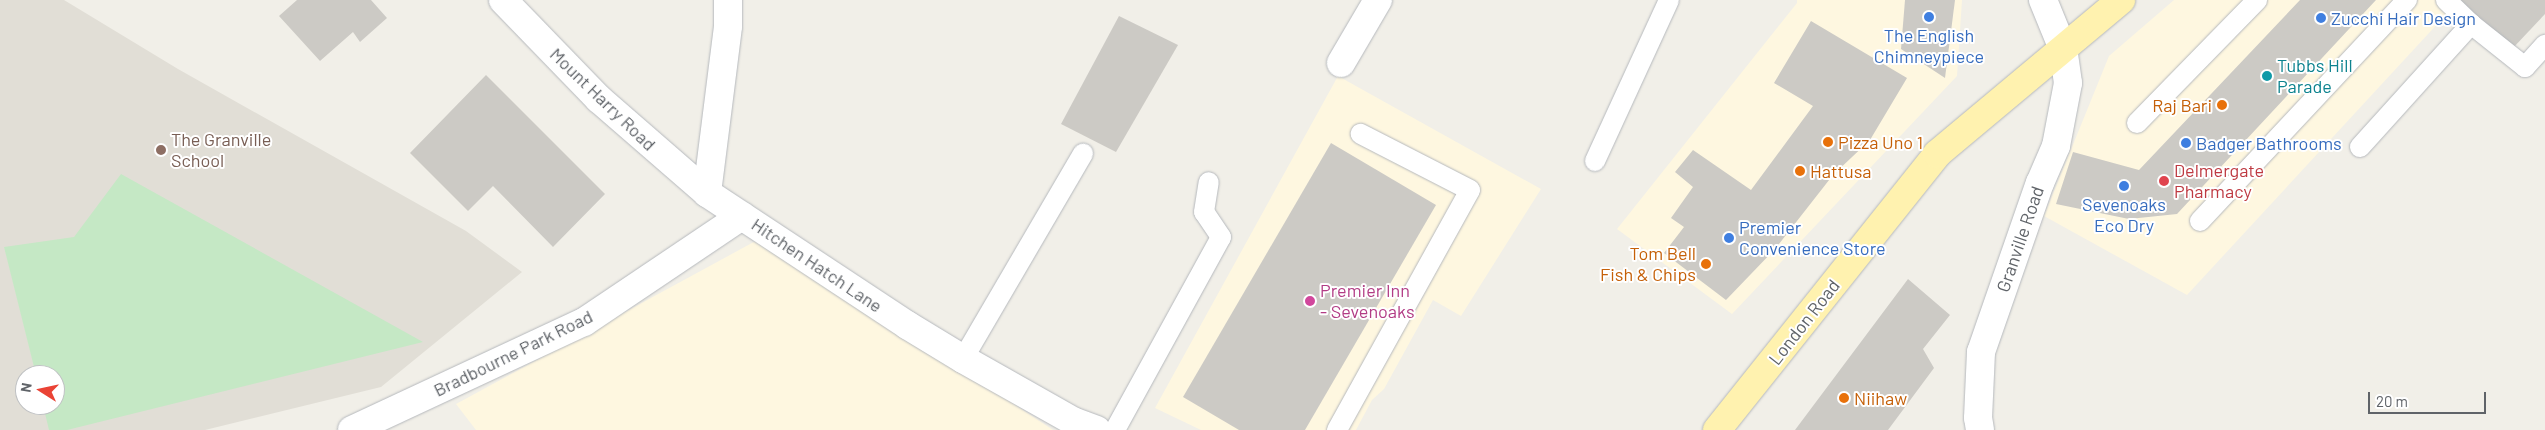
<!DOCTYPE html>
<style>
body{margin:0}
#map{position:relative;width:2545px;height:430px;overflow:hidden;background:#f1efe8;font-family:Barlow,sans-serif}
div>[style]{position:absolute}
.commercial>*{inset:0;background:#fef7e0}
.education>*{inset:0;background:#e1ded6}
.green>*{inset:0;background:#c5e8c5}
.building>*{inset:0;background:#cccac5}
.roads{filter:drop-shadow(0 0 1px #b5b8bc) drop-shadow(0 0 1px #b5b8bc)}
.service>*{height:20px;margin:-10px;padding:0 10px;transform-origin:10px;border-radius:10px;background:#fff}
.minor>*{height:28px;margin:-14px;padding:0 14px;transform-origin:14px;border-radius:14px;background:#fff}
.secondary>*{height:28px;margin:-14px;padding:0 14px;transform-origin:14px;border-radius:14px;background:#fff}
.primary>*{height:28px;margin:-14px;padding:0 14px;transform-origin:14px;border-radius:14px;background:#fff2af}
.dots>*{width:14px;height:14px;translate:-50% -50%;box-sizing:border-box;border:2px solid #fff;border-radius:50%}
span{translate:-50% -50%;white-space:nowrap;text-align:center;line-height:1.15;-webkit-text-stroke:4px #fff;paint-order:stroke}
.shop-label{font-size:18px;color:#366cbe}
.left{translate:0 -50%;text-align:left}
.culture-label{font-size:18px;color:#0d838f}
.street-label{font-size:18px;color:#5f6368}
.food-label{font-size:18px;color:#c56008}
.right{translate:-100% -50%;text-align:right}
.education-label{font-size:18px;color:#785e54}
.health-label{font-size:18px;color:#be3a42}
.hotel-label{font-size:18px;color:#b23c85}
.north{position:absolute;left:15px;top:365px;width:50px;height:50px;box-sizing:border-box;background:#fff;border:1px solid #bfc1c3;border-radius:50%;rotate:280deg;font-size:14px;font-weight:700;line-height:20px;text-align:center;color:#5f6368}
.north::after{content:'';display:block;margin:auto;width:18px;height:22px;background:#ea4335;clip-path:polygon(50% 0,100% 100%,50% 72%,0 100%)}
.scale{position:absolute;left:2368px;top:392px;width:118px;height:22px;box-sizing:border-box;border:2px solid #5f6368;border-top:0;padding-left:6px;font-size:15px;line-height:18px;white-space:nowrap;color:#5f6368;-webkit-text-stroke:4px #fff;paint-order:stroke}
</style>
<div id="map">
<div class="commercial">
<i style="clip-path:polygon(1797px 0,1962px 0,1957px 76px,1732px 314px,1617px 229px,1797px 3px)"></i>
<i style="clip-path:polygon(2174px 0,2446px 0,2453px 7px,2187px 295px,2044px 216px,2109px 56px)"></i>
<i style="clip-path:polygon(1338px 76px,1541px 189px,1461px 316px,1433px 300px,1384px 389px,1372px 400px,1356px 430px,1201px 430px,1155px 408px)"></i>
<i style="clip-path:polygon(763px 237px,1053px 430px,476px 430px,456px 404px)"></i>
</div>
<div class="education">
<i style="clip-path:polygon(evenodd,0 0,64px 0,178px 69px,466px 231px,522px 272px,381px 387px,205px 430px,0 430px,0 0,25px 375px,55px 375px,55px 405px,25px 405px,25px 375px)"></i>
</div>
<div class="green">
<i style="clip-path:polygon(121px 174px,423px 342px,67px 430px,49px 430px,43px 405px,55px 405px,55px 375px,36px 375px,4px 247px,74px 237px)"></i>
</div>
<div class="building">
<i style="clip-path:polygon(297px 0,371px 0,387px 18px,360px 42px,353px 32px,320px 61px,279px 16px)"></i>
<i style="clip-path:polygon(1905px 0,1955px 0,1945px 78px,1901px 49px)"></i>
<i style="clip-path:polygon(2300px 0,2376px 0,2177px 214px,2129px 219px,2056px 204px,2073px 152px,2139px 170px)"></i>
<i style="clip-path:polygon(2458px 0,2545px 0,2545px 14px,2513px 48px)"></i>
<i style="clip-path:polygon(1119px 16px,1178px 45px,1116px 152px,1061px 124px)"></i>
<i style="clip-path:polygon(1811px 21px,1907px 78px,1870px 140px,1833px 175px,1775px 249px,1726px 300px,1664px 253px,1684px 227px,1671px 218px,1693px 187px,1675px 172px,1693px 150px,1751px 190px,1813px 106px,1774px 83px)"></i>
<i style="clip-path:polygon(486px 75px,605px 194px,553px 247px,493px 186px,468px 211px,410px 153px)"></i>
<i style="clip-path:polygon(1331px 143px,1436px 205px,1305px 430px,1239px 430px,1183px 397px)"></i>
<i style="clip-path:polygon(1908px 279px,1950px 315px,1923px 349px,1934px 368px,1888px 430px,1795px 430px)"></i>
</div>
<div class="roads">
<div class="service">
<i style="left:2446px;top:0;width:35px;rotate:44deg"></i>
<i style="left:2137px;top:123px;width:172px;rotate:-45.7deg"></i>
<i style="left:2360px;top:147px;width:166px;rotate:-47.9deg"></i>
<i style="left:2471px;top:24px;width:69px;rotate:38.5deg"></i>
<i style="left:2525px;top:67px;width:30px;rotate:-48deg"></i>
<i style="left:1595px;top:161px;width:177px;rotate:-65.3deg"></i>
<i style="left:2200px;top:221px;width:303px;rotate:-46.9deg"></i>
<i style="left:963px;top:359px;width:238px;rotate:-59.7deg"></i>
<i style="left:1115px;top:430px;width:220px;rotate:-61.2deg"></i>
<i style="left:1221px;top:237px;width:30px;rotate:-124deg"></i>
<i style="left:1204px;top:212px;width:30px;rotate:-81deg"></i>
<i style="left:1337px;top:430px;width:274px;rotate:-61deg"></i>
<i style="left:1470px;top:190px;width:123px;rotate:-152.8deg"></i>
</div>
<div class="minor">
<i style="left:503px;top:0;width:138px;rotate:45.9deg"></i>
<i style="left:599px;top:99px;width:143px;rotate:41deg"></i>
<i style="left:707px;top:193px;width:240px;rotate:33.4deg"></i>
<i style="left:907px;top:325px;width:66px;rotate:31.3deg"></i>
<i style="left:963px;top:359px;width:129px;rotate:29.4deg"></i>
<i style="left:1075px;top:422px;width:23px;rotate:20deg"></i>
<i style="left:1341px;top:63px;width:73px;rotate:-59.6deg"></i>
<i style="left:707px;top:193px;width:168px;rotate:-82.8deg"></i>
<i style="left:728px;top:26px;width:26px;rotate:-90deg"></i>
<i style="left:352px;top:430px;width:256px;rotate:-25deg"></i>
<i style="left:584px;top:322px;width:190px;rotate:-33.9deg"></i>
<i style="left:1980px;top:430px;width:12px;rotate:-99deg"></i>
<i style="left:1978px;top:418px;width:66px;rotate:-87.4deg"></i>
<i style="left:1981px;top:352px;width:179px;rotate:-70.8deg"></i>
<i style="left:2040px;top:183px;width:40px;rotate:-66.6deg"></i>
<i style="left:2056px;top:146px;width:64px;rotate:-79.2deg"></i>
<i style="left:2068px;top:83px;width:34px;rotate:-98deg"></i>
</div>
<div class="secondary">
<i style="left:2043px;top:0;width:53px;rotate:67.8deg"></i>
</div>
<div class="primary">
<i style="left:1717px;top:430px;width:353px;rotate:-51.4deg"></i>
<i style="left:1937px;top:154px;width:240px;rotate:-39.9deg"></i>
</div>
</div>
<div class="dots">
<i style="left:1929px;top:17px;background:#3f7fe0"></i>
<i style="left:2321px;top:18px;background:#3f7fe0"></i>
<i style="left:2267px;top:76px;background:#0f9aa8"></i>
<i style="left:2222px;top:105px;background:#e8710a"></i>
<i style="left:1828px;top:142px;background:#e8710a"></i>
<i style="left:2186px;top:143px;background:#3f7fe0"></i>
<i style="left:161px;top:150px;background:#8d6e63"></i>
<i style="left:1800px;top:171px;background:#e8710a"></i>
<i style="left:2164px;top:181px;background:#e0444e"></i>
<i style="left:2124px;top:186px;background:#3f7fe0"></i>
<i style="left:1729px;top:238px;background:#3f7fe0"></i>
<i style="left:1706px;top:264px;background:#e8710a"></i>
<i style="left:1310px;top:301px;background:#d1479c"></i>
<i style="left:1844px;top:398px;background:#e8710a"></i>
</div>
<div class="shop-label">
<span class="left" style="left:2331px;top:18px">Zucchi Hair Design</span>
<span style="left:1929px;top:46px">The English<br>Chimneypiece</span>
<span class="left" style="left:2196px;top:143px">Badger Bathrooms</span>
<span style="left:2124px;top:215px">Sevenoaks<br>Eco Dry</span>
<span class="left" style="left:1739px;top:238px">Premier<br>Convenience Store</span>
</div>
<div class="culture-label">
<span class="left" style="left:2277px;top:76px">Tubbs Hill<br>Parade</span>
</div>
<div class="street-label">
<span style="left:603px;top:99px;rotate:44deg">Mount Harry Road</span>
<span style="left:2020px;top:239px;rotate:-71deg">Granville Road</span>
<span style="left:817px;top:265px;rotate:34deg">Hitchen Hatch Lane</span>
<span style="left:1804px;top:322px;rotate:-52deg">London Road</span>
<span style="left:513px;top:353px;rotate:-26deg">Bradbourne Park Road</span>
</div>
<div class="food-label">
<span class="right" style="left:2212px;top:105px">Raj Bari</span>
<span class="left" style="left:1838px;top:142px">Pizza Uno 1</span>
<span class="left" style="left:1810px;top:171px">Hattusa</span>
<span class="right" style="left:1696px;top:264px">Tom Bell<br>Fish &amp; Chips</span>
<span class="left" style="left:1854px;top:398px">Niihaw</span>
</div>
<div class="education-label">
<span class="left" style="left:171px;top:150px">The Granville<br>School</span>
</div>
<div class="health-label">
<span class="left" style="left:2174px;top:181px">Delmergate<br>Pharmacy</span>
</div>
<div class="hotel-label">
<span class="left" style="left:1320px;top:301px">Premier Inn<br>- Sevenoaks</span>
</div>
<div class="north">N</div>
<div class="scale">20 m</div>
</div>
